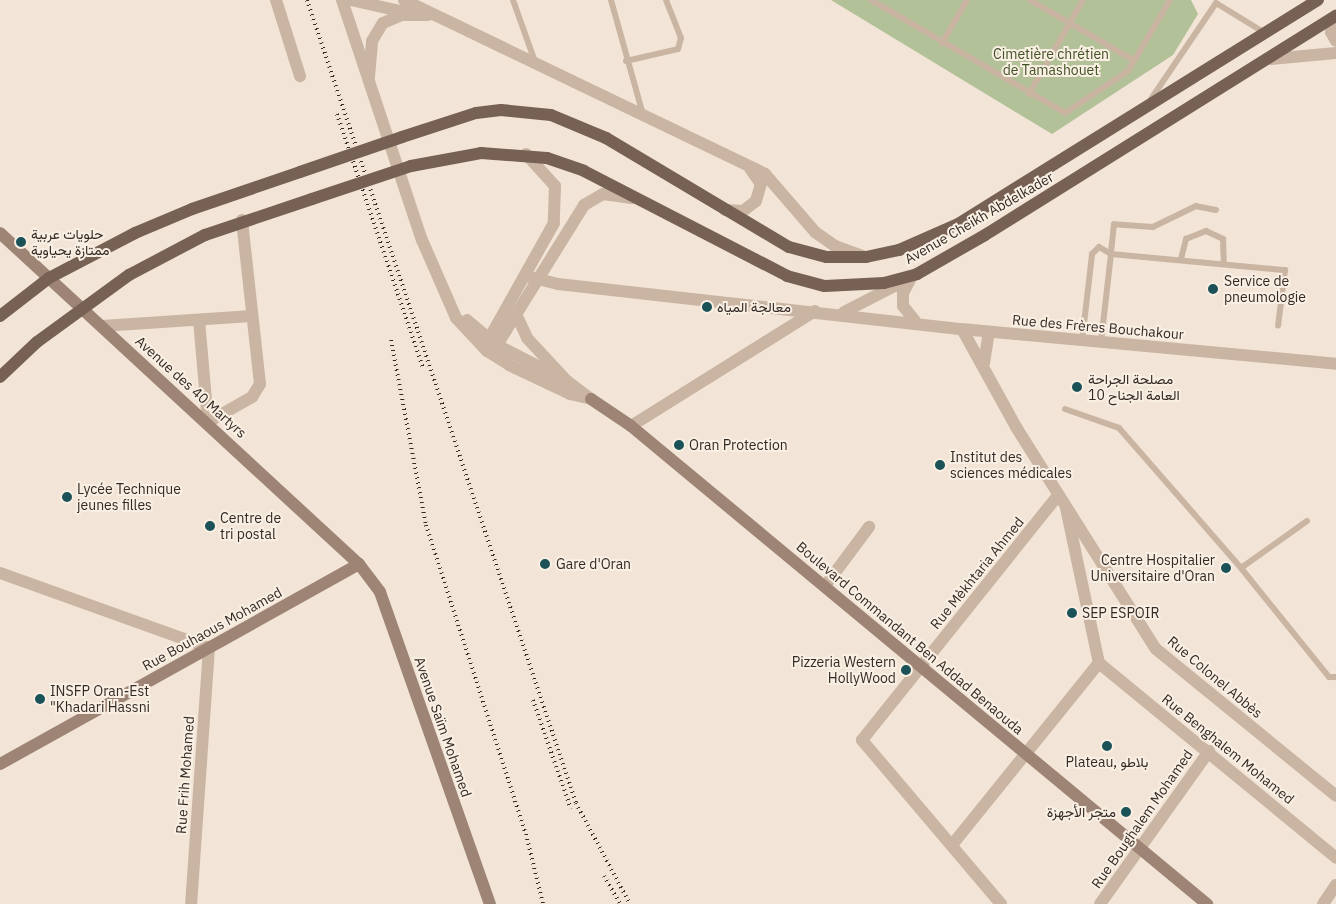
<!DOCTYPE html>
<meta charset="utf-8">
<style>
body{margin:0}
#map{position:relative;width:1336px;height:904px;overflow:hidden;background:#f2e5d7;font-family:"IBM Plex Sans",Vazirmatn,sans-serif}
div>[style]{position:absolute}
.green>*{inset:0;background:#b2c197}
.service>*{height:6px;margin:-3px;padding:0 3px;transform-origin:3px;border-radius:3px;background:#cab5a3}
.minor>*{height:12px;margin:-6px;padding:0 6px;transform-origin:6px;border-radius:6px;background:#cab5a3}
.tertiary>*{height:12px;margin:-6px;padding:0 6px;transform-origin:6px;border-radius:6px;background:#cab5a3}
.secondary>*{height:12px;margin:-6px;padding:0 6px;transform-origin:6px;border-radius:6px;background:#9d8474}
.primary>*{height:12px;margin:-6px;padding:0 6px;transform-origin:6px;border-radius:6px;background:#776155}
.rail>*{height:4px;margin-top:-2px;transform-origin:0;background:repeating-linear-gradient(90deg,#342a25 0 1px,transparent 0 5px)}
.primary-bridge>*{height:12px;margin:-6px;padding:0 6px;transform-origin:6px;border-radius:6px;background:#776155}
.dots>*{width:14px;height:14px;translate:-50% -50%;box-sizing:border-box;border:2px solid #f9efe3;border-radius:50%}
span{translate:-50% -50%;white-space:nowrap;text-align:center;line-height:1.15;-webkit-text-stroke:4px #f9efe3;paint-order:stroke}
.park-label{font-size:14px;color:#435328}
.street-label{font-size:14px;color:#342a25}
.poi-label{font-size:14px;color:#342a25}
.left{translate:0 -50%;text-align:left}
.right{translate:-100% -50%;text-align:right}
</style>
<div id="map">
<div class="green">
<i style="clip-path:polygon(831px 0,1191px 0,1198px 14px,1173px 55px,1052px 134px)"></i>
</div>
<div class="service">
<i style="left:513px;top:0;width:63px;rotate:70.4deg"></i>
<i style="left:611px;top:0;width:115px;rotate:74.4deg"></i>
<i style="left:871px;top:0;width:225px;rotate:30.2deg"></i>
<i style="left:1065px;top:113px;width:76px;rotate:-33.7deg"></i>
<i style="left:1128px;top:71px;width:82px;rotate:-59.4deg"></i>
<i style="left:1030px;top:0;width:119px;rotate:30.2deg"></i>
<i style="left:942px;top:43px;width:50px;rotate:-59.8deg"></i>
<i style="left:626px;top:61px;width:53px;rotate:-13deg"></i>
<i style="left:678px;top:49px;width:11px;rotate:-75deg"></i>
<i style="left:681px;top:38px;width:41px;rotate:-111.5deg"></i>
<i style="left:1029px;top:94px;width:108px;rotate:-60.1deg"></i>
<i style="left:1151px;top:99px;width:116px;rotate:-55.9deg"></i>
<i style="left:1216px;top:3px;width:57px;rotate:31.5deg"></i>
<i style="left:1216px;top:210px;width:20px;rotate:-169deg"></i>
<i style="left:1196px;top:206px;width:48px;rotate:154deg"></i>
<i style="left:1153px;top:227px;width:39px;rotate:-176deg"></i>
<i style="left:1114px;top:224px;width:30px;rotate:96deg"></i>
<i style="left:1111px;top:254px;width:175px;rotate:5.3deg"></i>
<i style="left:1285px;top:270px;width:56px;rotate:97.1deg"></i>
<i style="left:1181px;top:259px;width:21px;rotate:-76deg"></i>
<i style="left:1186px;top:239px;width:22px;rotate:-22deg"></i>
<i style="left:1206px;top:231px;width:19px;rotate:25deg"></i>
<i style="left:1223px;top:239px;width:24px;rotate:88deg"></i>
<i style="left:1082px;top:341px;width:88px;rotate:-83.4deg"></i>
<i style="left:1092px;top:254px;width:10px;rotate:-45deg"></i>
<i style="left:1099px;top:247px;width:14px;rotate:30deg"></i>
<i style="left:1111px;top:254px;width:89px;rotate:96.5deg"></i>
<i style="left:1065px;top:409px;width:57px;rotate:19.4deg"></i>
<i style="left:1119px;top:428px;width:186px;rotate:48.9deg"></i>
<i style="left:1241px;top:568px;width:81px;rotate:-35.5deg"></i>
<i style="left:1241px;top:568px;width:140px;rotate:51.1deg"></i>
<i style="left:1329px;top:677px;width:7px"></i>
</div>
<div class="minor">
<i style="left:276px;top:0;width:80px;rotate:72.5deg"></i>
<i style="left:199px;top:320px;width:102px;rotate:85deg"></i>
<i style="left:208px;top:422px;width:51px;rotate:-29.6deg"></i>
<i style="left:252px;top:397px;width:15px;rotate:-58deg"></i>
<i style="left:260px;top:384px;width:165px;rotate:-96.3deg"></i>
<i style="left:102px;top:326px;width:150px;rotate:-3.8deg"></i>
<i style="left:631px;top:426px;width:217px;rotate:-32deg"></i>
<i style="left:1066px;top:508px;width:158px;rotate:78deg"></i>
<i style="left:0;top:573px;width:222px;rotate:19.7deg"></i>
<i style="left:209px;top:648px;width:257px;rotate:94deg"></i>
<i style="left:825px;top:586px;width:74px;rotate:-53.3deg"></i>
<i style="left:1099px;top:663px;width:307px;rotate:39.4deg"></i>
<i style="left:952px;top:845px;width:234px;rotate:-51.1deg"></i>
<i style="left:1001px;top:904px;width:215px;rotate:-130.3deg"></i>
<i style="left:862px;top:740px;width:314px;rotate:-51.3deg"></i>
<i style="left:1100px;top:904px;width:188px;rotate:-54.5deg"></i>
<i style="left:1323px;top:904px;width:23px;rotate:-56deg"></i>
</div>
<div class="tertiary">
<i style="left:342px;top:0;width:253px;rotate:71.6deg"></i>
<i style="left:422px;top:240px;width:85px;rotate:66.4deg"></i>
<i style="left:456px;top:318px;width:45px;rotate:46.8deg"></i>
<i style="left:487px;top:351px;width:26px;rotate:32deg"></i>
<i style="left:509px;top:365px;width:68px;rotate:25.4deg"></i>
<i style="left:570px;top:394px;width:22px;rotate:13deg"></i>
<i style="left:351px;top:0;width:54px;rotate:12.8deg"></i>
<i style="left:404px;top:0;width:401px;rotate:25.7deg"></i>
<i style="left:765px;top:174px;width:77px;rotate:49.2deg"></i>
<i style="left:815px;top:232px;width:24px;rotate:35deg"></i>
<i style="left:835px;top:246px;width:29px;rotate:20deg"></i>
<i style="left:1336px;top:19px;width:14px;rotate:111deg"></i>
<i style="left:1331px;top:32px;width:10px;rotate:61deg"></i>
<i style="left:1271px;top:59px;width:65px;rotate:-5.3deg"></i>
<i style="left:369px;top:77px;width:36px;rotate:-85deg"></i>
<i style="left:372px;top:41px;width:21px;rotate:-59deg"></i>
<i style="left:383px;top:23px;width:21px;rotate:-23deg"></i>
<i style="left:402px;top:15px;width:26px"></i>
<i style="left:526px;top:154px;width:43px;rotate:47.8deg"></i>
<i style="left:555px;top:186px;width:37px;rotate:92deg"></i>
<i style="left:554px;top:223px;width:133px;rotate:119.3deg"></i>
<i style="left:489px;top:339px;width:12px;rotate:99deg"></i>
<i style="left:487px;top:351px;width:12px;rotate:-31deg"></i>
<i style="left:497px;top:345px;width:165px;rotate:-58.1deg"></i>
<i style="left:584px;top:205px;width:22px;rotate:-30deg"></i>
<i style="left:603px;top:194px;width:29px;rotate:8deg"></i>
<i style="left:725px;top:210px;width:18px;rotate:3deg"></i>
<i style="left:743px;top:211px;width:16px;rotate:-38deg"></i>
<i style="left:756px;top:201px;width:18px;rotate:-74deg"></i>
<i style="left:761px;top:184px;width:19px;rotate:-125deg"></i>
<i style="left:526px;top:276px;width:33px;rotate:14deg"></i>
<i style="left:558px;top:284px;width:406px;rotate:6.4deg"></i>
<i style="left:962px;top:329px;width:376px;rotate:5.3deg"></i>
<i style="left:910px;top:280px;width:15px;rotate:118deg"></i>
<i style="left:903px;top:293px;width:13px;rotate:90deg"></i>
<i style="left:903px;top:306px;width:19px;rotate:51deg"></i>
<i style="left:844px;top:312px;width:76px;rotate:-27.2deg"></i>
<i style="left:516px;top:314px;width:26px;rotate:65deg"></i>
<i style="left:527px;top:338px;width:59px;rotate:47.1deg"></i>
<i style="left:467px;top:320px;width:39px;rotate:40deg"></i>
<i style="left:497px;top:345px;width:79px;rotate:27.2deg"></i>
<i style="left:567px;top:381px;width:30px;rotate:37deg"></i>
<i style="left:962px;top:329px;width:112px;rotate:61.1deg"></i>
<i style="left:1016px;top:427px;width:262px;rotate:57.8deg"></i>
<i style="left:1156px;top:649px;width:232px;rotate:39.2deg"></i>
<i style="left:984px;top:363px;width:31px;rotate:-81deg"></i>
</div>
<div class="secondary">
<i style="left:0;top:233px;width:488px;rotate:42.7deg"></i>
<i style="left:359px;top:564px;width:35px;rotate:53deg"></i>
<i style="left:380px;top:592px;width:331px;rotate:70.6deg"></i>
<i style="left:591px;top:399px;width:48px;rotate:34deg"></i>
<i style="left:631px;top:426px;width:749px;rotate:39.69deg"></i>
<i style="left:0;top:764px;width:411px;rotate:-29.1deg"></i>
</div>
<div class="primary">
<i style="left:402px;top:137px;width:78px;rotate:-18deg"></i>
<i style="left:476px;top:113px;width:25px;rotate:-7deg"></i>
<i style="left:501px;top:110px;width:50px;rotate:5.7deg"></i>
<i style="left:551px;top:115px;width:60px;rotate:22.7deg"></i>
<i style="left:606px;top:138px;width:213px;rotate:30.8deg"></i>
<i style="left:789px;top:247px;width:39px;rotate:15deg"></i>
<i style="left:827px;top:257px;width:39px"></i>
<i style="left:866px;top:257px;width:34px;rotate:-12deg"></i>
<i style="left:899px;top:250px;width:64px;rotate:-23.8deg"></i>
<i style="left:958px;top:224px;width:424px;rotate:-31.9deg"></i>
<i style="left:411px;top:166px;width:71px;rotate:-10.5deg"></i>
<i style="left:481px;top:153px;width:66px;rotate:4.3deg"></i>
<i style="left:547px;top:158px;width:39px;rotate:19deg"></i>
<i style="left:584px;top:171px;width:229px;rotate:27.3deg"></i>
<i style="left:787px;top:276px;width:39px;rotate:15deg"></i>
<i style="left:825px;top:286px;width:59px;rotate:-2.9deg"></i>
<i style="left:884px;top:283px;width:34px;rotate:-15deg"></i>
<i style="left:917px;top:274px;width:78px;rotate:-29.8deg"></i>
<i style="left:985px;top:235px;width:414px;rotate:-32deg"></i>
<i style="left:0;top:316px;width:62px;rotate:-37.8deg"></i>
<i style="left:49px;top:278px;width:97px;rotate:-27.6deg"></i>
<i style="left:135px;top:233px;width:62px;rotate:-22.8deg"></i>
<i style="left:192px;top:209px;width:114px;rotate:-18.9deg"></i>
<i style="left:0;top:377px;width:51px;rotate:-43.4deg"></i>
<i style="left:37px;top:342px;width:114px;rotate:-36.1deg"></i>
<i style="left:129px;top:275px;width:86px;rotate:-27.8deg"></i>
<i style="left:205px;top:235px;width:113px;rotate:-18.6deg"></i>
</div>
<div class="rail">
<i style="left:307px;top:0;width:847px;rotate:71.48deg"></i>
<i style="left:576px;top:803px;width:115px;rotate:61.9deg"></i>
<i style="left:337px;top:114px;width:268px;rotate:71.3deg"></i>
<i style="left:391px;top:340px;width:188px;rotate:79.3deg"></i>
<i style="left:426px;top:525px;width:325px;rotate:72.1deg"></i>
<i style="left:526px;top:834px;width:72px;rotate:76.3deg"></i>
<i style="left:533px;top:700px;width:115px;rotate:70.8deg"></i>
<i style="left:604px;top:876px;width:32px;rotate:60deg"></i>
</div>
<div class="primary-bridge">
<i style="left:300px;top:172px;width:108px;rotate:-18.9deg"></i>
<i style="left:312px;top:199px;width:104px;rotate:-18.4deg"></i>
</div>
<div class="dots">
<i style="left:21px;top:242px;background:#1a5257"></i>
<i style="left:1213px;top:289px;background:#1a5257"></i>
<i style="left:707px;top:307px;background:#1a5257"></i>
<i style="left:1077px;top:387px;background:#1a5257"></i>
<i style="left:679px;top:445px;background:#1a5257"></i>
<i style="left:940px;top:465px;background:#1a5257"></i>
<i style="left:67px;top:497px;background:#1a5257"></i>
<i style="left:210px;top:526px;background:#1a5257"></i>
<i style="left:545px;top:564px;background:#1a5257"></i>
<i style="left:1226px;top:568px;background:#1a5257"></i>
<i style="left:1072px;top:613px;background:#1a5257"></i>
<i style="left:906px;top:670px;background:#1a5257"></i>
<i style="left:40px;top:699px;background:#1a5257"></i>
<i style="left:1107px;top:746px;background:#1a5257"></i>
<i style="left:1126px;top:812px;background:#1a5257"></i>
</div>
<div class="park-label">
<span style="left:1051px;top:62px">Cimetière chrétien<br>de Tamashouet</span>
</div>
<div class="street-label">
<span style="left:979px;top:218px;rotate:-30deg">Avenue Cheikh Abdelkader</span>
<span style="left:1098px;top:327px;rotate:5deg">Rue des Frères Bouchakour</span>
<span style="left:191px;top:387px;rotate:42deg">Avenue des 40 Martyrs</span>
<span style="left:977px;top:573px;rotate:-51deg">Rue Mèkhtaria Ahmed</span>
<span style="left:212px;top:629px;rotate:-29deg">Rue Bouhaous Mohamed</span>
<span style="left:910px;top:638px;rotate:40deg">Boulevard Commandant Ben Addad Benaouda</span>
<span style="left:1215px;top:677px;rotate:40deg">Rue Colonel Abbès</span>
<span style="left:443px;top:727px;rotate:71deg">Avenue Saïm Mohamed</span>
<span style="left:1228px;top:749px;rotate:39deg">Rue Benghalem Mohamed</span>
<span style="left:185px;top:775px;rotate:-86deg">Rue Frih Mohamed</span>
<span style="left:1142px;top:819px;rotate:-55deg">Rue Boughalem Mohamed</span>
</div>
<div class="poi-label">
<span class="left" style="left:31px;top:242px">حلويات عربية<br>ممتازة يحياوية</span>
<span class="left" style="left:1224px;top:289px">Service de<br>pneumologie</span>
<span class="left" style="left:717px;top:307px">معالجة المياه</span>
<span class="left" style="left:1088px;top:387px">مصلحة الجراحة<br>العامة الجناح 10</span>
<span class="left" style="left:689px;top:445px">Oran Protection</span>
<span class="left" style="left:950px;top:465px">Institut des<br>sciences médicales</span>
<span class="left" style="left:77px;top:497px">Lycée Technique<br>jeunes filles</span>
<span class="left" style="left:220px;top:526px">Centre de<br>tri postal</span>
<span class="right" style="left:1215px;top:568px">Centre Hospitalier<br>Universitaire d'Oran</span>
<span class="left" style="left:556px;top:564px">Gare d'Oran</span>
<span class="left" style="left:1082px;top:613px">SEP ESPOIR</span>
<span class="right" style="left:896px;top:670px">Pizzeria Western<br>HollyWood</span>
<span class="left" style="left:50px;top:699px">INSFP Oran-Est<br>"Khadari Hassni</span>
<span style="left:1107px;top:762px">Plateau, بلاطو</span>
<span class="right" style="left:1116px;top:812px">متجر الأجهزة</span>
</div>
</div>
